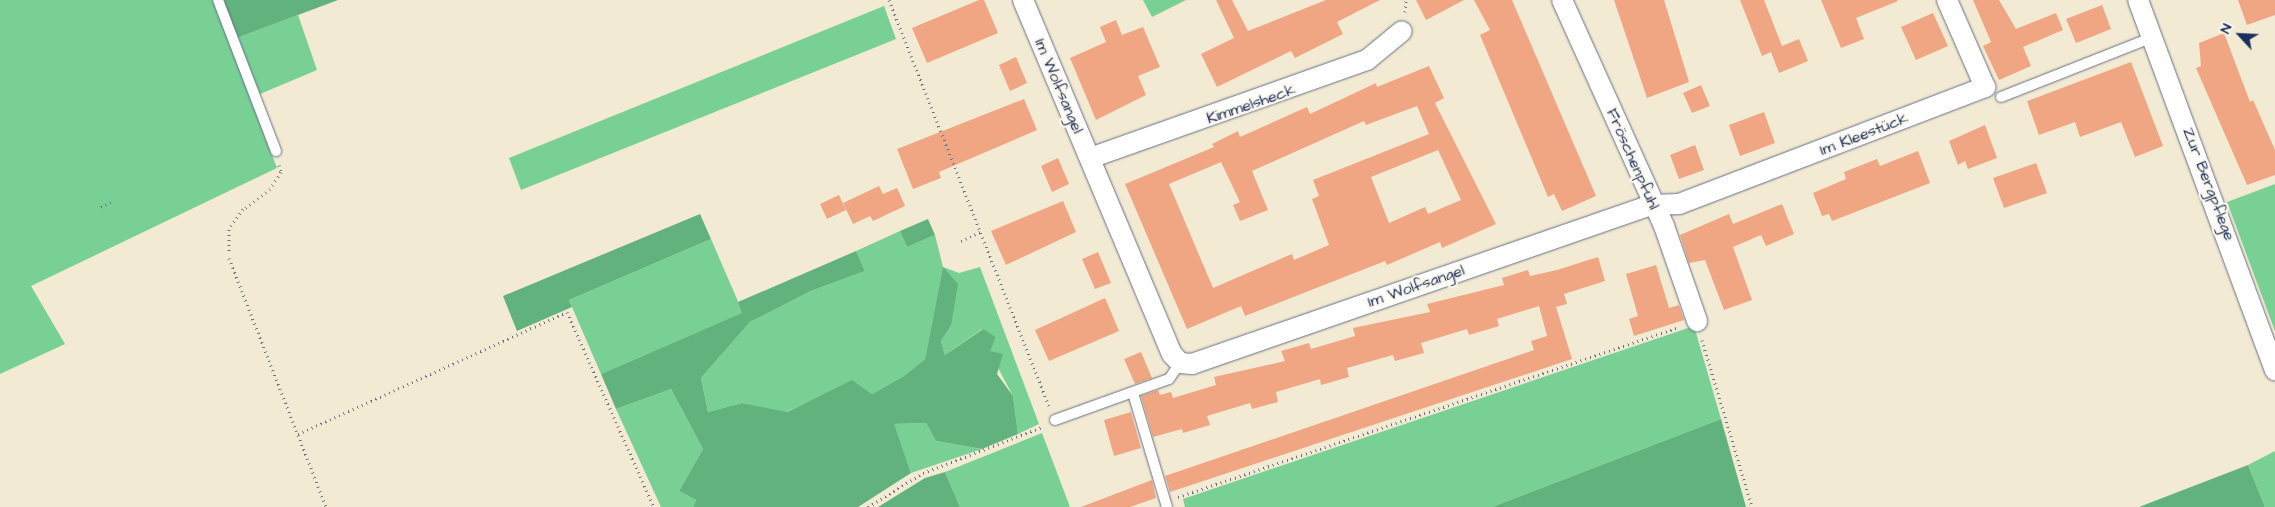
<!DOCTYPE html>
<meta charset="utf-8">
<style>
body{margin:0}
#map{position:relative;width:2275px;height:507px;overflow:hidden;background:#f2ead2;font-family:"Architects Daughter",sans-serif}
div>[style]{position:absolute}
.green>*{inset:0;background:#79d095}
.forest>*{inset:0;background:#62b27e}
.building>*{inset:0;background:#f1a683}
.path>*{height:3px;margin-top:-1.5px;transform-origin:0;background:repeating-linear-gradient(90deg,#667087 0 1px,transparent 0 5px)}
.roads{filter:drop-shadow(0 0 1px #667087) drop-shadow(0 0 1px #667087)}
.service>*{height:10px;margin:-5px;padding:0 5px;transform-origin:5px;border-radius:5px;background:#fff}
.minor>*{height:20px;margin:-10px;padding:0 10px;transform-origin:10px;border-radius:10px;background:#fff}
span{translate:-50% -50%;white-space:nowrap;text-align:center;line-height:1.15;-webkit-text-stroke:4.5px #fbf7ec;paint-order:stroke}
.street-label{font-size:16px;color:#1b2f5e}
.north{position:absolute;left:2215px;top:10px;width:50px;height:50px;-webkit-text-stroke:4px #fbf7ec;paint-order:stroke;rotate:295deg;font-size:14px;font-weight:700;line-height:20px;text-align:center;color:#1b2f5e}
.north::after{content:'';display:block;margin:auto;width:18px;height:22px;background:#1b2f5e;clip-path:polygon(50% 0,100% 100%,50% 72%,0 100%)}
</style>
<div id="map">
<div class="green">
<i style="clip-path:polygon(0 0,213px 0,277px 168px,31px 286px,65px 344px,0 374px)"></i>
<i style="clip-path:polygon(1143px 0,1186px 0,1152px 17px)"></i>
<i style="clip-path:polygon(884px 6px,896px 39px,521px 190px,509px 158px)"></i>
<i style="clip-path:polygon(298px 15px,317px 70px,260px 94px,237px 38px)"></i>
<i style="clip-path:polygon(2275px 184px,2275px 331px,2227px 202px)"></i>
<i style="clip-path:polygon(900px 231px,907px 247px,935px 235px,943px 267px,959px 273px,980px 267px,1039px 424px,1018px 434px,1013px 396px,989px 351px,996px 337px,982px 329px,945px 355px,941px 341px,951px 326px,943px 268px,925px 359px,904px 376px,872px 394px,852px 381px,784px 413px,742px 403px,708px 412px,701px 378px,750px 322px,811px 291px,865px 271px,856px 251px)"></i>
<i style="clip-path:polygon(711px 239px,743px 313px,601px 374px,569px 300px)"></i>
<i style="clip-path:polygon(1694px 326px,1721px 419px,1492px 507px,1185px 507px,1183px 499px)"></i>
<i style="clip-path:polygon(671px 389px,703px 449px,679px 491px,696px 500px,693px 507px,661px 507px,616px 409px)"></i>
<i style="clip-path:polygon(926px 423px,936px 441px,982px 449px,911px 473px,893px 424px)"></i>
<i style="clip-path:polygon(1042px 433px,1070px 507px,960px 507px,945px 472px)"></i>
<i style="clip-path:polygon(2275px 451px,2275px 507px,2265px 507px,2248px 465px)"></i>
</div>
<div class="forest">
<i style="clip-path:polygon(223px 0,338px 0,237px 38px)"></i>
<i style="clip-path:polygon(700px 214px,711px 239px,569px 300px,572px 307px,517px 331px,503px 296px)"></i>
<i style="clip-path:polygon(928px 219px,935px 235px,907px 247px,900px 231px)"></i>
<i style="clip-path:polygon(856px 251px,865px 271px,811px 291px,750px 322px,701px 378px,708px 412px,742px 403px,787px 412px,852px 380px,872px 394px,904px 376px,925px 359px,943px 267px,958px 284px,951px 326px,941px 341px,945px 355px,983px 329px,996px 337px,990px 351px,1003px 354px,997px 374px,1013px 396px,1018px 434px,982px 449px,936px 441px,926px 423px,894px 424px,911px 473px,858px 507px,693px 507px,696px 500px,679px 491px,703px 449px,671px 389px,616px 409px,601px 374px,742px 313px,738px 302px)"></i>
<i style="clip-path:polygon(1721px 419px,1746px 507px,1492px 507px)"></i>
<i style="clip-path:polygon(2248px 465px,2265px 507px,2139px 507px)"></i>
<i style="clip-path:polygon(945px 472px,960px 507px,878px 507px,925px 478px)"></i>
</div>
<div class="building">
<i style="clip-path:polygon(979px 0,984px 0,998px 33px,927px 63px,912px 28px)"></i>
<i style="clip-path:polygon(1216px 0,1232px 0,1248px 31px,1326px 0,1380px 0,1337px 22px,1343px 34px,1295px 58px,1291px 51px,1217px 87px,1201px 54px,1234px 38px)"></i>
<i style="clip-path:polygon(1416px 0,1464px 0,1426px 20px)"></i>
<i style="clip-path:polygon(1474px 0,1512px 0,1596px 196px,1562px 211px,1554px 194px,1548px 197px,1480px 35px,1490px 30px)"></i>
<i style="clip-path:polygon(1614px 0,1664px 0,1689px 82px,1647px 98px)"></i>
<i style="clip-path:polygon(1740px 0,1764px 0,1782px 46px,1799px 39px,1808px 61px,1779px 73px,1771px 52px,1762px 56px)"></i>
<i style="clip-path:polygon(1821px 0,1897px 0,1898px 1px,1856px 18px,1864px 39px,1841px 48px)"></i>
<i style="clip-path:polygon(1973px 0,1999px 0,2016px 29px,2056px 13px,2063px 30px,2023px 47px,2031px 66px,1999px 80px,1983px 46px,1991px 42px)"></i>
<i style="clip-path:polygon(2238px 0,2275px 0,2275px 15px,2247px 25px)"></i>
<i style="clip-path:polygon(2102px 5px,2111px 29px,2076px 43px,2066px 19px)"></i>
<i style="clip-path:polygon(1933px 13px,1948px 46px,1916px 60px,1901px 27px)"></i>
<i style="clip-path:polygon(1116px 20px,1122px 35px,1143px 27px,1160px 67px,1138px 76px,1146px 95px,1096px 120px,1070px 58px,1106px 42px,1100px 27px)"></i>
<i style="clip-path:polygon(2224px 33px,2250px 102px,2253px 100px,2275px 150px,2275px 175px,2247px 185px,2196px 68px,2201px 66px,2199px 43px)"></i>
<i style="clip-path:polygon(1016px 57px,1027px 83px,1010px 91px,999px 65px)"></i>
<i style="clip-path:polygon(2131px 62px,2163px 146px,2135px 157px,2121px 122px,2080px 137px,2075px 122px,2039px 135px,2027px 101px)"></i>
<i style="clip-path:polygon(evenodd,1429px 66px,1444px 98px,1435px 103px,1496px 224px,1442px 248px,1440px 242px,1387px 265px,1385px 261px,1245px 316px,1241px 306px,1187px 329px,1125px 184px,1214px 147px,1212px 144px,1238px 131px,1240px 137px,1307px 107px,1310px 114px,1376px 83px,1377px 87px,1429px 66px,1417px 106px,1429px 134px,1313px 180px,1319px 196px,1312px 199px,1329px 245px,1294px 260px,1292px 254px,1213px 288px,1169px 184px,1221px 162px,1240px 202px,1233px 205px,1240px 221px,1268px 210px,1252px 171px,1364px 121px,1366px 125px,1417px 106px,1429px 66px,1438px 150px,1461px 200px,1428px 214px,1425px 207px,1389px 223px,1371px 177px,1438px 150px)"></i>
<i style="clip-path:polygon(1701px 85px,1710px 106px,1692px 113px,1683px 93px)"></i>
<i style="clip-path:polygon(1024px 99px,1037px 130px,939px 172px,941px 178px,913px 189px,897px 149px)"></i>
<i style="clip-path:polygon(1764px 112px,1775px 143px,1740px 156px,1729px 125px)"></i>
<i style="clip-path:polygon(1985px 125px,1997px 158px,1968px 169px,1965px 161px,1958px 165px,1949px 141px)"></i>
<i style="clip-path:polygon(1695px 145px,1704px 170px,1679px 179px,1670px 155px)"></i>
<i style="clip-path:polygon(1918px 151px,1930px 183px,1832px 221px,1829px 214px,1822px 216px,1813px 193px,1846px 179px,1844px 172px,1877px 159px,1880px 166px)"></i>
<i style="clip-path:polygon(1058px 158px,1069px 184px,1052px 192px,1041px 166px)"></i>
<i style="clip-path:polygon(2036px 163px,2047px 193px,2004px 208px,1993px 178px)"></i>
<i style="clip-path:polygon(879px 186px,883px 194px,897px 188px,905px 206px,873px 221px,870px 216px,853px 224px,843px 203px)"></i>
<i style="clip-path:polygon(839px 195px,846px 210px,827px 219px,820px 204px)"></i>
<i style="clip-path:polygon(1063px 201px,1076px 232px,1006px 265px,991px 231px)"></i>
<i style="clip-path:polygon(1782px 204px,1794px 234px,1766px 246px,1761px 235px,1733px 247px,1752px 300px,1724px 310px,1705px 260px,1689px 263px,1680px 235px,1729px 214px,1733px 224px)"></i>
<i style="clip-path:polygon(1098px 252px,1111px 283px,1095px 289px,1082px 259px)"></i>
<i style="clip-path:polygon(1598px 257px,1605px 281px,1564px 294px,1567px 304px,1556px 307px,1572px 359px,1170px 492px,1165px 476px,1534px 350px,1531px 341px,1547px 336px,1539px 306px,1497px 319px,1499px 326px,1469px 335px,1467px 329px,1421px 343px,1424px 353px,1395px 361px,1393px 355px,1347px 368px,1349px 377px,1321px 385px,1320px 379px,1276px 392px,1278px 402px,1252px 409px,1250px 403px,1207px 416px,1210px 425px,1183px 433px,1182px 429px,1153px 437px,1141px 396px,1158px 390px,1160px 395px,1171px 392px,1173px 398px,1216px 385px,1214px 377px,1285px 361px,1281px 351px,1309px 343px,1311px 349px,1355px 336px,1353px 328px,1430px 312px,1427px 304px,1504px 285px,1502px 278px,1528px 270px,1530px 276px,1557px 270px)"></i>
<i style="clip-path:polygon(1656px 265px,1669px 308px,1679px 305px,1684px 320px,1634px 336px,1629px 319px,1638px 316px,1626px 274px)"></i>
<i style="clip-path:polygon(1105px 298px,1119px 331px,1049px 361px,1035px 330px)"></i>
<i style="clip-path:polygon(1141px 352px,1152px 378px,1135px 384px,1124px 359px)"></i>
<i style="clip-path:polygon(1131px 412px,1141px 448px,1114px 456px,1104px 420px)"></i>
<i style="clip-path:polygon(1152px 480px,1156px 498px,1130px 507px,1081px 507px)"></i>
</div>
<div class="path">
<i style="left:889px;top:0;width:436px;rotate:68.5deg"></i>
<i style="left:1405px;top:12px;width:12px;rotate:-85deg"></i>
<i style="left:279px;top:165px;width:7px;rotate:74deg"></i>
<i style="left:281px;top:172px;width:20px;rotate:123deg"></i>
<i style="left:270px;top:189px;width:34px;rotate:143deg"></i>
<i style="left:243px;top:209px;width:24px;rotate:125deg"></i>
<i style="left:229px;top:229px;width:29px;rotate:90deg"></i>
<i style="left:229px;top:258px;width:267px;rotate:68.7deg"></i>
<i style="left:101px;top:207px;width:11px;rotate:-27deg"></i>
<i style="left:961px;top:241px;width:21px;rotate:-25deg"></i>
<i style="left:1702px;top:340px;width:174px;rotate:73.3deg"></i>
<i style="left:298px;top:434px;width:295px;rotate:-24.4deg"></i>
<i style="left:567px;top:312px;width:214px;rotate:66deg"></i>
<i style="left:1178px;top:497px;width:529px;rotate:-18.74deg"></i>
<i style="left:868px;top:507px;width:65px;rotate:-31.7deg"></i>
<i style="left:923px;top:473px;width:128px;rotate:-21.1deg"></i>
</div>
<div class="roads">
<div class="service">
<i style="left:218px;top:0;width:162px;rotate:69deg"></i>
<i style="left:2001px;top:97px;width:163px;rotate:-21.5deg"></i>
<i style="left:1133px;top:393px;width:119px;rotate:73.4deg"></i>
<i style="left:1055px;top:420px;width:121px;rotate:-19.8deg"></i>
<i style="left:1169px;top:379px;width:19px;rotate:-55deg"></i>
</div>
<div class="minor">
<i style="left:1023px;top:0;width:384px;rotate:67.2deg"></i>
<i style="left:1172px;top:354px;width:12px;rotate:48deg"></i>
<i style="left:1180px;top:363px;width:12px;rotate:5deg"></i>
<i style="left:1192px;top:364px;width:487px;rotate:-19.1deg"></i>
<i style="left:1652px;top:205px;width:27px;rotate:-2deg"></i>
<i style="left:1679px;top:204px;width:328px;rotate:-20.9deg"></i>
<i style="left:1985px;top:87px;width:95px;rotate:-113.6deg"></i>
<i style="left:1562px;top:0;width:248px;rotate:65.7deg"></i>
<i style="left:1664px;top:226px;width:101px;rotate:70.8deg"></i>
<i style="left:2138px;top:0;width:395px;rotate:69.7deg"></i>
<i style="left:1090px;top:158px;width:294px;rotate:-19.5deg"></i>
<i style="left:1367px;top:60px;width:45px;rotate:-39.6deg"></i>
</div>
</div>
<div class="street-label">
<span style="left:1059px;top:86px;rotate:67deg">Im Wolfsangel</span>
<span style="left:1251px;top:104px;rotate:-19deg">Kimmelsheck</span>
<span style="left:1864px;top:134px;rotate:-21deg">Im Kleestück</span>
<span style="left:1633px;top:159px;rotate:66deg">Fröschenpfuhl</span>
<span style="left:2209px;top:184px;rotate:69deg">Zur Bergpflege</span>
<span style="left:1416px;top:286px;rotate:-19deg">Im Wolfsangel</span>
</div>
<div class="north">N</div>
</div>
